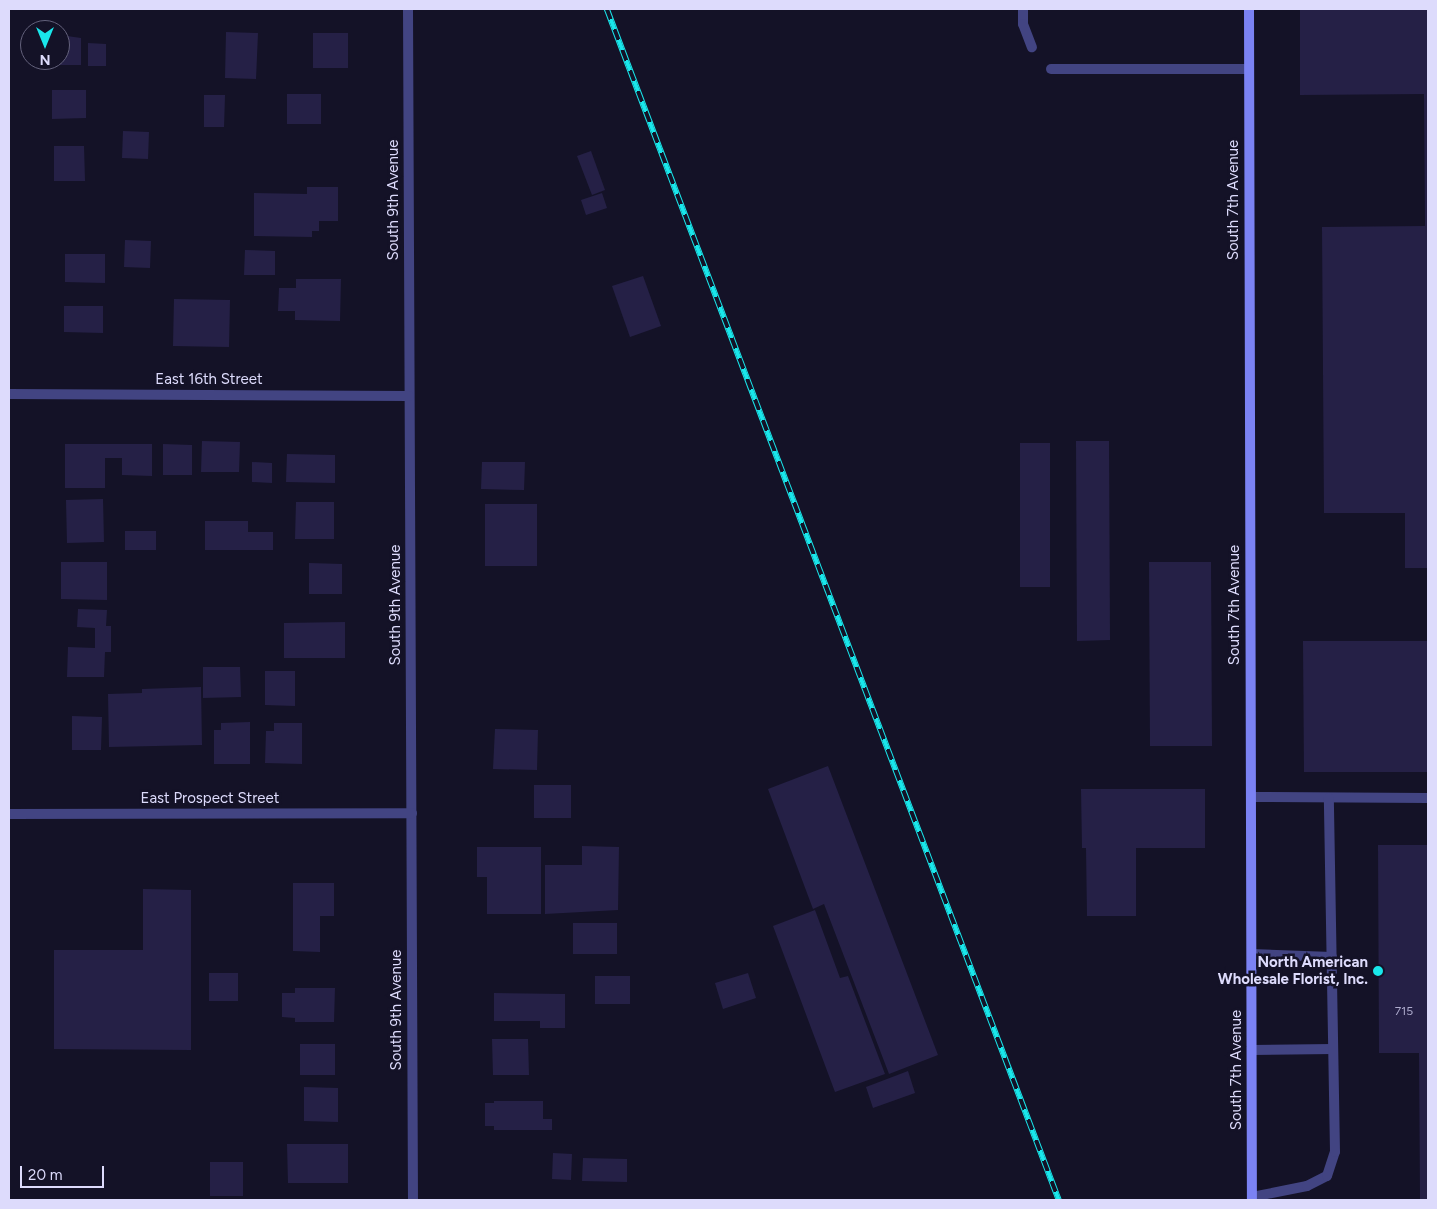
<!DOCTYPE html>
<style>
body{margin:0}
#map{position:relative;width:1437px;height:1209px;overflow:hidden;background:#141227;font-family:Figtree,sans-serif}
div>[style]{position:absolute}
.building>*{inset:0;background:#252046}
.lane>*{height:10px;margin:-5px;padding:0 5px;transform-origin:5px;border-radius:5px;background:#424482}
.street>*{height:10px;margin:-5px;padding:0 5px;transform-origin:5px;border-radius:5px;background:#424482}
.secondary>*{height:10px;margin:-5px;padding:0 5px;transform-origin:5px;border-radius:5px;background:#7b82f3}
.rail>*{height:5.5px;margin-top:-2.75px;transform-origin:0;background:repeating-linear-gradient(90deg,#141227 0 11px,#19e7eb 0 22px);box-sizing:border-box;border-block:1px solid #19e7eb}
.dots>*{width:14px;height:14px;translate:-50% -50%;box-sizing:border-box;border:2px solid #141227;border-radius:50%}
span{translate:-50% -50%;white-space:nowrap;text-align:center;line-height:1.15;-webkit-text-stroke:5px #141227;paint-order:stroke}
.number-label{font-size:12px;color:#afacce}
.number-label span{-webkit-text-stroke-width:0}
.street-label{font-size:15px;color:#dddbfc}
.poi-label{font-size:15px;color:#dddbfc;font-weight:700}
.right{translate:-100% -50%;text-align:right}
.frame{position:absolute;inset:0;border:10px solid #dddbfc;pointer-events:none}
.north{position:absolute;left:20px;top:20px;width:50px;height:50px;box-sizing:border-box;background:#141227;border:1px solid #64627c;border-radius:50%;rotate:180deg;font-size:14px;font-weight:700;line-height:20px;text-align:center;color:#dddbfc}
.north::after{content:'';display:block;margin:auto;width:18px;height:22px;background:#19e7eb;clip-path:polygon(50% 0,100% 100%,50% 72%,0 100%)}
.scale{position:absolute;left:20px;top:1166px;width:84px;height:22px;box-sizing:border-box;border:2px solid #dddbfc;border-top:0;padding-left:6px;font-size:15px;line-height:18px;white-space:nowrap;color:#dddbfc;-webkit-text-stroke:4px #141227;paint-order:stroke}
</style>
<div id="map">
<div class="building">
<i style="clip-path:polygon(1300px 9px,1428px 9px,1428px 568px,1405px 568px,1405px 513px,1324px 513px,1322px 227px,1425px 226px,1424px 94px,1300px 95px)"></i>
<i style="clip-path:polygon(226px 32px,258px 33px,256px 79px,225px 78px)"></i>
<i style="clip-path:polygon(313px 33px,348px 33px,348px 68px,313px 68px)"></i>
<i style="clip-path:polygon(60px 35px,81px 38px,81px 65px,56px 65px,56px 60px,60px 60px)"></i>
<i style="clip-path:polygon(88px 43px,106px 44px,106px 66px,88px 66px)"></i>
<i style="clip-path:polygon(52px 90px,86px 90px,86px 118px,52px 119px)"></i>
<i style="clip-path:polygon(287px 94px,321px 94px,321px 124px,287px 124px)"></i>
<i style="clip-path:polygon(204px 95px,225px 95px,224px 127px,204px 127px)"></i>
<i style="clip-path:polygon(123px 131px,149px 132px,148px 159px,122px 158px)"></i>
<i style="clip-path:polygon(54px 146px,84px 146px,85px 181px,54px 181px)"></i>
<i style="clip-path:polygon(591px 151px,605px 190px,592px 195px,577px 156px)"></i>
<i style="clip-path:polygon(307px 187px,338px 187px,338px 221px,319px 221px,319px 231px,312px 231px,312px 237px,254px 236px,254px 193px,307px 194px)"></i>
<i style="clip-path:polygon(602px 193px,607px 208px,586px 215px,581px 200px)"></i>
<i style="clip-path:polygon(125px 240px,151px 241px,150px 268px,124px 267px)"></i>
<i style="clip-path:polygon(245px 250px,275px 251px,275px 275px,244px 275px)"></i>
<i style="clip-path:polygon(65px 254px,105px 254px,105px 283px,65px 282px)"></i>
<i style="clip-path:polygon(643px 276px,661px 326px,630px 337px,612px 286px)"></i>
<i style="clip-path:polygon(296px 279px,341px 279px,340px 321px,295px 320px,295px 311px,278px 311px,279px 288px,296px 288px)"></i>
<i style="clip-path:polygon(174px 299px,230px 300px,229px 347px,173px 346px)"></i>
<i style="clip-path:polygon(64px 306px,103px 306px,103px 333px,64px 332px)"></i>
<i style="clip-path:polygon(202px 441px,240px 442px,239px 472px,201px 472px)"></i>
<i style="clip-path:polygon(1076px 441px,1109px 441px,1110px 640px,1077px 641px)"></i>
<i style="clip-path:polygon(1020px 443px,1050px 443px,1050px 587px,1020px 587px)"></i>
<i style="clip-path:polygon(65px 444px,152px 444px,152px 476px,122px 475px,122px 458px,105px 458px,105px 488px,65px 488px)"></i>
<i style="clip-path:polygon(163px 444px,192px 445px,192px 475px,163px 475px)"></i>
<i style="clip-path:polygon(287px 454px,335px 455px,335px 483px,286px 482px)"></i>
<i style="clip-path:polygon(252px 462px,272px 463px,272px 483px,252px 482px)"></i>
<i style="clip-path:polygon(482px 462px,525px 462px,524px 490px,481px 489px)"></i>
<i style="clip-path:polygon(103px 499px,104px 542px,67px 543px,66px 500px)"></i>
<i style="clip-path:polygon(296px 502px,334px 502px,334px 539px,295px 539px)"></i>
<i style="clip-path:polygon(485px 504px,537px 504px,537px 566px,485px 566px)"></i>
<i style="clip-path:polygon(205px 521px,248px 521px,248px 532px,273px 532px,273px 550px,205px 550px)"></i>
<i style="clip-path:polygon(125px 531px,156px 531px,156px 550px,125px 550px)"></i>
<i style="clip-path:polygon(61px 562px,107px 562px,107px 600px,61px 599px)"></i>
<i style="clip-path:polygon(1149px 562px,1211px 562px,1212px 746px,1150px 746px)"></i>
<i style="clip-path:polygon(309px 563px,342px 564px,342px 594px,309px 594px)"></i>
<i style="clip-path:polygon(78px 609px,107px 610px,106px 626px,111px 626px,111px 652px,105px 652px,104px 677px,67px 677px,68px 647px,95px 648px,95px 628px,77px 627px)"></i>
<i style="clip-path:polygon(345px 622px,345px 658px,284px 658px,284px 623px)"></i>
<i style="clip-path:polygon(1303px 641px,1428px 641px,1428px 772px,1304px 772px)"></i>
<i style="clip-path:polygon(203px 667px,240px 667px,241px 697px,203px 698px)"></i>
<i style="clip-path:polygon(265px 671px,295px 671px,295px 706px,265px 705px)"></i>
<i style="clip-path:polygon(201px 687px,202px 745px,109px 747px,108px 694px,142px 693px,142px 689px)"></i>
<i style="clip-path:polygon(72px 716px,102px 717px,101px 750px,72px 750px)"></i>
<i style="clip-path:polygon(250px 722px,250px 764px,214px 764px,214px 730px,221px 730px,221px 723px)"></i>
<i style="clip-path:polygon(274px 723px,302px 723px,302px 764px,265px 763px,266px 731px,274px 731px)"></i>
<i style="clip-path:polygon(495px 729px,538px 730px,537px 770px,493px 769px)"></i>
<i style="clip-path:polygon(828px 766px,938px 1055px,889px 1074px,824px 904px,813px 909px,768px 789px)"></i>
<i style="clip-path:polygon(534px 785px,571px 785px,571px 818px,534px 818px)"></i>
<i style="clip-path:polygon(1081px 789px,1205px 789px,1205px 848px,1136px 848px,1136px 916px,1087px 916px,1086px 848px,1082px 848px)"></i>
<i style="clip-path:polygon(1378px 845px,1428px 845px,1428px 1200px,1420px 1200px,1419px 1053px,1379px 1053px)"></i>
<i style="clip-path:polygon(582px 846px,619px 847px,618px 910px,545px 914px,545px 865px,582px 865px)"></i>
<i style="clip-path:polygon(477px 847px,541px 847px,541px 914px,487px 914px,487px 877px,477px 877px)"></i>
<i style="clip-path:polygon(293px 883px,334px 883px,334px 916px,320px 916px,320px 952px,293px 951px)"></i>
<i style="clip-path:polygon(143px 889px,191px 890px,191px 1050px,54px 1049px,54px 950px,143px 950px)"></i>
<i style="clip-path:polygon(815px 910px,840px 978px,848px 976px,885px 1074px,835px 1092px,773px 926px)"></i>
<i style="clip-path:polygon(573px 923px,617px 923px,617px 954px,573px 954px)"></i>
<i style="clip-path:polygon(209px 973px,238px 973px,238px 1001px,209px 1001px)"></i>
<i style="clip-path:polygon(748px 973px,756px 998px,723px 1009px,715px 983px)"></i>
<i style="clip-path:polygon(595px 976px,630px 976px,630px 1004px,595px 1004px)"></i>
<i style="clip-path:polygon(295px 988px,335px 988px,334px 1022px,295px 1022px,295px 1018px,282px 1017px,282px 993px,295px 993px)"></i>
<i style="clip-path:polygon(494px 993px,565px 994px,565px 1028px,540px 1028px,540px 1021px,494px 1021px)"></i>
<i style="clip-path:polygon(492px 1039px,528px 1039px,529px 1075px,493px 1075px)"></i>
<i style="clip-path:polygon(300px 1044px,335px 1044px,335px 1075px,300px 1075px)"></i>
<i style="clip-path:polygon(908px 1071px,915px 1093px,873px 1108px,866px 1087px)"></i>
<i style="clip-path:polygon(304px 1087px,338px 1088px,338px 1122px,304px 1121px)"></i>
<i style="clip-path:polygon(494px 1101px,543px 1101px,543px 1119px,552px 1119px,552px 1130px,494px 1130px,494px 1126px,485px 1126px,485px 1103px,494px 1103px)"></i>
<i style="clip-path:polygon(287px 1144px,348px 1144px,348px 1183px,288px 1183px)"></i>
<i style="clip-path:polygon(553px 1153px,572px 1154px,571px 1180px,552px 1179px)"></i>
<i style="clip-path:polygon(583px 1158px,627px 1159px,627px 1182px,582px 1181px)"></i>
<i style="clip-path:polygon(210px 1162px,243px 1162px,243px 1196px,210px 1196px)"></i>
</div>
<div class="lane">
<i style="left:1023px;top:9px;width:15px;rotate:90deg"></i>
<i style="left:1023px;top:24px;width:25px;rotate:69deg"></i>
<i style="left:1051px;top:69px;width:198px"></i>
<i style="left:1251px;top:797px;width:177px;rotate:0.3deg"></i>
<i style="left:1252px;top:954px;width:80px;rotate:2.1deg"></i>
<i style="left:1252px;top:1050px;width:81px;rotate:-0.7deg"></i>
<i style="left:1252px;top:1197px;width:56px;rotate:-11.3deg"></i>
<i style="left:1307px;top:1186px;width:22px;rotate:-27deg"></i>
<i style="left:1327px;top:1176px;width:25px;rotate:-72deg"></i>
<i style="left:1335px;top:1152px;width:354px;rotate:-91deg"></i>
</div>
<div class="street">
<i style="left:408px;top:9px;width:1191px;rotate:89.76deg"></i>
<i style="left:9px;top:394px;width:400px;rotate:0.3deg"></i>
<i style="left:9px;top:814px;width:403px;rotate:-0.1deg"></i>
</div>
<div class="secondary">
<i style="left:1249px;top:9px;width:1191px;rotate:89.86deg"></i>
</div>
<div class="rail">
<i style="left:607px;top:9px;width:1274px;rotate:69.22deg"></i>
</div>
<div class="dots">
<i style="left:1378px;top:971px;background:#19e7eb"></i>
</div>
<div class="number-label">
<span style="left:1404px;top:1012px">715</span>
</div>
<div class="street-label">
<span style="left:394px;top:200px;rotate:-90deg">South 9th Avenue</span>
<span style="left:1234px;top:200px;rotate:-90deg">South 7th Avenue</span>
<span style="left:209px;top:380px">East 16th Street</span>
<span style="left:396px;top:605px;rotate:-90deg">South 9th Avenue</span>
<span style="left:1235px;top:605px;rotate:-90deg">South 7th Avenue</span>
<span style="left:210px;top:799px">East Prospect Street</span>
<span style="left:397px;top:1010px;rotate:-90deg">South 9th Avenue</span>
<span style="left:1237px;top:1070px;rotate:-90deg">South 7th Avenue</span>
</div>
<div class="poi-label">
<span class="right" style="left:1368px;top:971px">North American<br>Wholesale Florist, Inc.</span>
</div>
<div class="frame"></div>
<div class="north">N</div>
<div class="scale">20 m</div>
</div>
